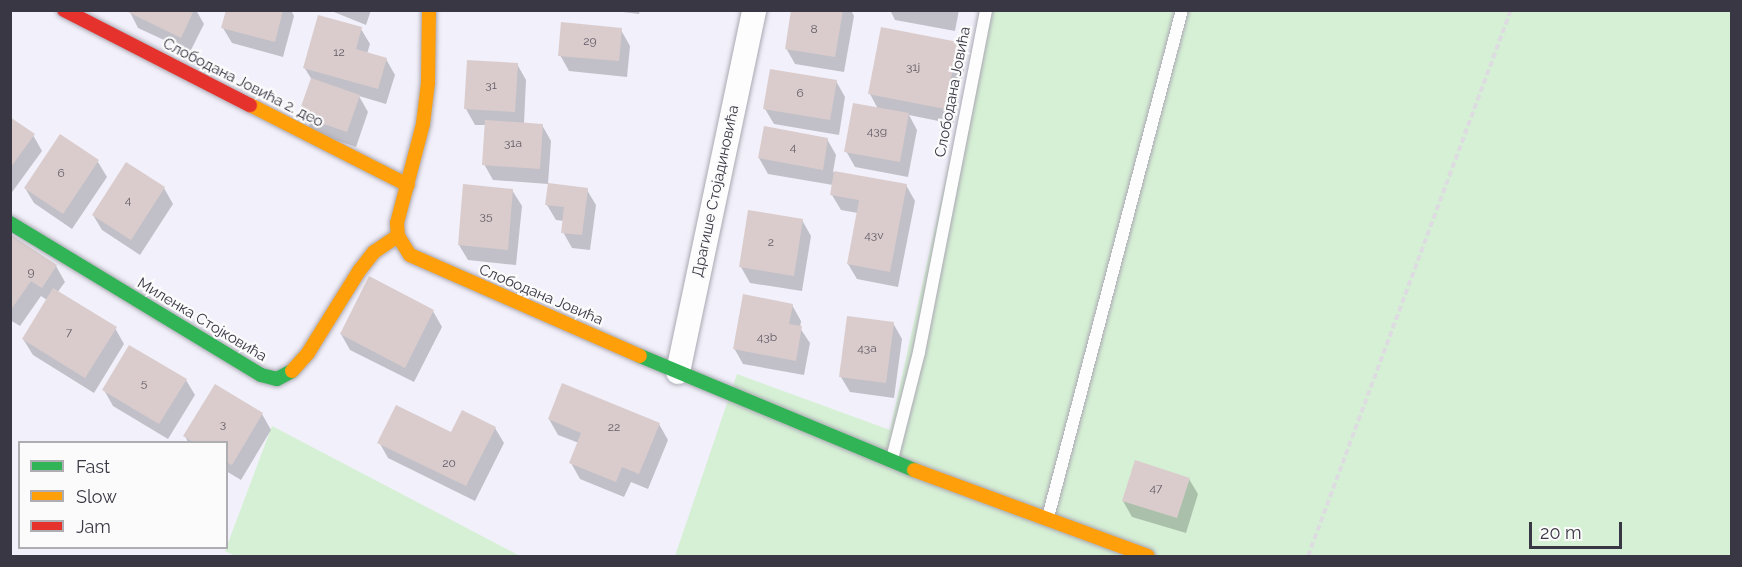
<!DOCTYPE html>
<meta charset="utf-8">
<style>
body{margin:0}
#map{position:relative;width:1742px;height:567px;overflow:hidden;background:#f2f0fa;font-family:Raleway,sans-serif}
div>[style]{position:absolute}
.green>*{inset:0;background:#d6f0d5}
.shadow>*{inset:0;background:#0003}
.building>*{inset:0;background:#dacccc}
.path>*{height:4px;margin-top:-2px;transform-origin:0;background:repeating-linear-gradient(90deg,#dddce0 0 6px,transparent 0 9px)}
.roads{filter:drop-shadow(0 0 2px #aaa8b2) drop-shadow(0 0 2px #aaa8b2)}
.lane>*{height:12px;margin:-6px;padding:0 6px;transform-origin:6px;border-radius:6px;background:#fdfdfe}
.street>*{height:24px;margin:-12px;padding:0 12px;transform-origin:12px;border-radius:12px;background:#fdfdfe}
.fast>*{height:14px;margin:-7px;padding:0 7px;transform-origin:7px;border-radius:7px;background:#30b455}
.slow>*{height:14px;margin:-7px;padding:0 7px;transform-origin:7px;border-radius:7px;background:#ff9f0a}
.jam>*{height:14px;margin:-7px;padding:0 7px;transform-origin:7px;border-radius:7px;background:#e5322d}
span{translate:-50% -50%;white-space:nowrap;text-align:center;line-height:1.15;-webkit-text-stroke:4.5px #fbfbfb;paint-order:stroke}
.number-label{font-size:12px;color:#625c66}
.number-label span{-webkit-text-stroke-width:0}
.street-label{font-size:15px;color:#3a3744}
.frame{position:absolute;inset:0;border:12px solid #3a3744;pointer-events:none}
.legend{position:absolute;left:18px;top:441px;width:210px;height:108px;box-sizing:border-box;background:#fbfbfb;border:2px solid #aeadb2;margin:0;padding:8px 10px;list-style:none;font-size:18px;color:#3a3744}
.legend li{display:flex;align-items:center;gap:12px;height:30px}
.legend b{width:30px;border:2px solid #aeadb2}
.scale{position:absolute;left:1529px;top:522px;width:93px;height:27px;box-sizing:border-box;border:3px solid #3a3744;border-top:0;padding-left:8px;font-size:18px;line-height:21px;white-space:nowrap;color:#3a3744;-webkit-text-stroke:4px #fbfbfb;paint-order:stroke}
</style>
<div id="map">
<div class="green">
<i style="clip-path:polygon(983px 11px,1731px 11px,1731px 556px,675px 556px,737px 374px,890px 430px)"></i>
<i style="clip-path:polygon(272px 426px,520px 556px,235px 556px,225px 551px)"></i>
</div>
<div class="shadow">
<i style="clip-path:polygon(129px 10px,196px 10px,204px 24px,190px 52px,138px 28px)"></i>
<i style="clip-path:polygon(227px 10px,291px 10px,294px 16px,283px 57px,232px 43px,223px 28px)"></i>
<i style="clip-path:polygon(329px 10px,371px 10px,366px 25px)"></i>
<i style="clip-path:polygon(606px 10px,640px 10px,639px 14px)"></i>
<i style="clip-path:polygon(793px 10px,851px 10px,854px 16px,844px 72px,795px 64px,786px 48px)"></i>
<i style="clip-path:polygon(890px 10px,959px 10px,955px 31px,895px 20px)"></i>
<i style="clip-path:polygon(361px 29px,370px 44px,367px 54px,386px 59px,395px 75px,386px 104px,359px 96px,368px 112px,356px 147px,309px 131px,312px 80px,304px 67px)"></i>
<i style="clip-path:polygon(621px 30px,630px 46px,627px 77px,569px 71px,560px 55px)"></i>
<i style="clip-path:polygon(957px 43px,966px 59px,953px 124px,909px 115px,917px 130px,908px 177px,855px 167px,846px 151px,878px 109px,870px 94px)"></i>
<i style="clip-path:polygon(517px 64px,526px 80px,524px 124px,542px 125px,551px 141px,548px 184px,493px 180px,484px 164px,487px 125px,475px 125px,466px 109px)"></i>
<i style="clip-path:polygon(836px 81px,845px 97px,839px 135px,774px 124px,765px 109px)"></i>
<i style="clip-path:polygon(10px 119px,33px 135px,42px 151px,10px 195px)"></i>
<i style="clip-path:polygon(827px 139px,836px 155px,833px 172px,906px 185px,915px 201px,898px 287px,857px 279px,848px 264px,858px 213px,841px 210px,832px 195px,833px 185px,768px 174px,759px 158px)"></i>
<i style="clip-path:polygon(98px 162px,107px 177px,72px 229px,34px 203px,25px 188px)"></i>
<i style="clip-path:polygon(126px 164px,164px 188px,173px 204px,140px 255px,102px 230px,93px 215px)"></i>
<i style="clip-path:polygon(512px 190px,522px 206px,516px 265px,468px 260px,459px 245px)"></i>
<i style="clip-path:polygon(587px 190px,596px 205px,590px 250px,572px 248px,563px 232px,564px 221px,556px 220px,547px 205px)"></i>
<i style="clip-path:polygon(802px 220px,811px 236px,802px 291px,750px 283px,741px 267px)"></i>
<i style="clip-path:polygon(10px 236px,56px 266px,65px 282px,57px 293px,115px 328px,124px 344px,94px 393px,33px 355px,23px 339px,47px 300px,41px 296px,20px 326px,10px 320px)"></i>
<i style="clip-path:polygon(792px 305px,801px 321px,800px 328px,810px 343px,804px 375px,743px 364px,734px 348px)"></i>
<i style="clip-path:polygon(433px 311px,442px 327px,414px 382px,350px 350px,341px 334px)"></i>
<i style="clip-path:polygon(893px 323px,902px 339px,894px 398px,850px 392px,841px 377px)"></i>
<i style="clip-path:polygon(186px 380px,195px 395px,168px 439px,113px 406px,104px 390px)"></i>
<i style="clip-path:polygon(262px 414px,271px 430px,241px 480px,226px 471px,226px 442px,188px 442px,185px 436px)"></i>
<i style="clip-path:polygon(549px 419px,659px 424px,668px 440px,648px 489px,631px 482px,624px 497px,580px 479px,571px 463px,579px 443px,558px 435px)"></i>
<i style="clip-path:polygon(495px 428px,504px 443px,475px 501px,388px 458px,379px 442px)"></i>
<i style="clip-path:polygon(1189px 479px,1198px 494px,1186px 533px,1132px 517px,1123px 501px)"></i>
</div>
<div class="building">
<i style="clip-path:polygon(124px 10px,194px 10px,181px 38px)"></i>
<i style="clip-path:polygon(226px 10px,283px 10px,275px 42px,221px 28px)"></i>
<i style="clip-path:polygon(791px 10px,843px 10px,835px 57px,785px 49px)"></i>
<i style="clip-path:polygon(318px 15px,362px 27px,356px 49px,387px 58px,378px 89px,303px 68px)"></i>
<i style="clip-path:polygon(561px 22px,622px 28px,619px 61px,558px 56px)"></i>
<i style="clip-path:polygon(881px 27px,958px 42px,945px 109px,868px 94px)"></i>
<i style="clip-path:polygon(467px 60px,518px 63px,515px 112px,464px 109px)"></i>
<i style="clip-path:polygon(770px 69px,837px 80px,830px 120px,763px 109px)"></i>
<i style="clip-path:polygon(311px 78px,360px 95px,347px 132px,298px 115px)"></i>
<i style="clip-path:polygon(853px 103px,909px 113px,900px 162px,844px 152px)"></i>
<i style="clip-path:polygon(10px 117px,35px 134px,10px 168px)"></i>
<i style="clip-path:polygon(485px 120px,543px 124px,540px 169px,482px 165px)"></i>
<i style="clip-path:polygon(764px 126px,828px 138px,823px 170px,758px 158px)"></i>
<i style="clip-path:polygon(60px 134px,99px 160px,63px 214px,24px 188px)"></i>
<i style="clip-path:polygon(126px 162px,165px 187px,131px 240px,92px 215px)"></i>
<i style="clip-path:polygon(834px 171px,907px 184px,890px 272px,847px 264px,859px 200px,830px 195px)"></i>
<i style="clip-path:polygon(548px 183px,588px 188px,582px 235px,561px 233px,564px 207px,545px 205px)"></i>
<i style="clip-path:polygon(463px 184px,513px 189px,508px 250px,458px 245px)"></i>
<i style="clip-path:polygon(748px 210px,803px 219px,794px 276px,739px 267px)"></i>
<i style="clip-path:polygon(10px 234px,57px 265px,42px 288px,31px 281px,10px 311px)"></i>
<i style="clip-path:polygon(369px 276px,434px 310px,405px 368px,340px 334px)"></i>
<i style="clip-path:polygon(53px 288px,117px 327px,85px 378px,22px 339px)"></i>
<i style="clip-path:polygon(743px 294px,793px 304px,789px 324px,802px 326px,796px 361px,733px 349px)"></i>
<i style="clip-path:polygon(847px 316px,894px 322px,886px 383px,839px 377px)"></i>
<i style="clip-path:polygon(129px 345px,187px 379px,159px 424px,102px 390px)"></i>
<i style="clip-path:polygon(562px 383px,660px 423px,639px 474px,622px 467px,616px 482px,569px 463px,581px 433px,548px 419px)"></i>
<i style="clip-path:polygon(215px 384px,263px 413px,232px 465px,226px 462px,226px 442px,193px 442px,183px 436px)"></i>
<i style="clip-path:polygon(396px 405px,451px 432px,462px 410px,496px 427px,466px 486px,377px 443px)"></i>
<i style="clip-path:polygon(1135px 460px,1190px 478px,1177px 518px,1122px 501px)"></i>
</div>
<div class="path">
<i style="left:1308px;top:556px;width:583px;rotate:-69.61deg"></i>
</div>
<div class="roads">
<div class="lane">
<i style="left:892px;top:459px;width:110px;rotate:-75.8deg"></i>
<i style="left:919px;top:352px;width:349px;rotate:-78.9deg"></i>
<i style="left:1048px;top:517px;width:524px;rotate:-75.2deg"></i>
</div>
<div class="street">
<i style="left:678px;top:372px;width:370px;rotate:-78.1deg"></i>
</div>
<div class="fast">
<i style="left:10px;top:223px;width:293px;rotate:31.2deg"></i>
<i style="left:261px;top:375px;width:16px;rotate:14deg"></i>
<i style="left:277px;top:379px;width:17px;rotate:-28deg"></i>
<i style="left:640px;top:356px;width:297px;rotate:22.6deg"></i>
</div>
<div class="slow">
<i style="left:429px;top:10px;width:73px;rotate:90.8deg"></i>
<i style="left:428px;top:83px;width:41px;rotate:97deg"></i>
<i style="left:423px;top:124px;width:102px;rotate:104.7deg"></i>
<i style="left:397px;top:223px;width:13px;rotate:86deg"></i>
<i style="left:398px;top:236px;width:22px;rotate:58deg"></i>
<i style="left:410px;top:255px;width:251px;rotate:23.7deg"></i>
<i style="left:250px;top:105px;width:177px;rotate:26.9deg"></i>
<i style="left:292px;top:371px;width:24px;rotate:-48deg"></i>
<i style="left:308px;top:353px;width:97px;rotate:-58.1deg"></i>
<i style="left:359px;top:271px;width:24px;rotate:-52deg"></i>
<i style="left:374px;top:252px;width:29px;rotate:-34deg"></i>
<i style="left:914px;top:470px;width:249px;rotate:20.2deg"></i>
</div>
<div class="jam">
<i style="left:64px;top:10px;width:209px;rotate:27.1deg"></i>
</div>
</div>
<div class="number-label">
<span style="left:814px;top:30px">8</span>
<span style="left:590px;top:42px">29</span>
<span style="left:339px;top:53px">12</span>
<span style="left:913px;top:68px">31j</span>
<span style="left:491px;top:86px">31</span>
<span style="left:800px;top:94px">6</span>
<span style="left:877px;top:132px">43g</span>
<span style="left:513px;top:144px">31a</span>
<span style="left:793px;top:148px">4</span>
<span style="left:61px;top:174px">6</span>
<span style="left:128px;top:201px">4</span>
<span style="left:486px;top:217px">35</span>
<span style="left:874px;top:236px">43v</span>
<span style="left:771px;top:243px">2</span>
<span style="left:31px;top:273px">9</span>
<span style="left:69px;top:333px">7</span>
<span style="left:767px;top:338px">43b</span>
<span style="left:867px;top:349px">43a</span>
<span style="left:144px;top:384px">5</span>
<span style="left:223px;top:425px">3</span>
<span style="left:614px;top:428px">22</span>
<span style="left:449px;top:464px">20</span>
<span style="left:1156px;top:489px">47</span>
</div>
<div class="street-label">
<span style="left:243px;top:83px;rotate:27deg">Слободана Јовића 2. део</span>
<span style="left:953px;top:92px;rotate:-79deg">Слободана Јовића</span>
<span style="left:716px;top:191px;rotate:-78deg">Драгише Стојадиновића</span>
<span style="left:541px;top:295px;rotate:23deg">Слободана Јовића</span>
<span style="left:202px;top:320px;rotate:31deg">Миленка Стојковића</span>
</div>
<div class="frame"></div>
<ul class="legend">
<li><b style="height:8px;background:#30b455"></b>Fast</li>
<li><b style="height:8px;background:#ff9f0a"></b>Slow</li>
<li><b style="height:8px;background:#e5322d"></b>Jam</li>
</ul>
<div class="scale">20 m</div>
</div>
